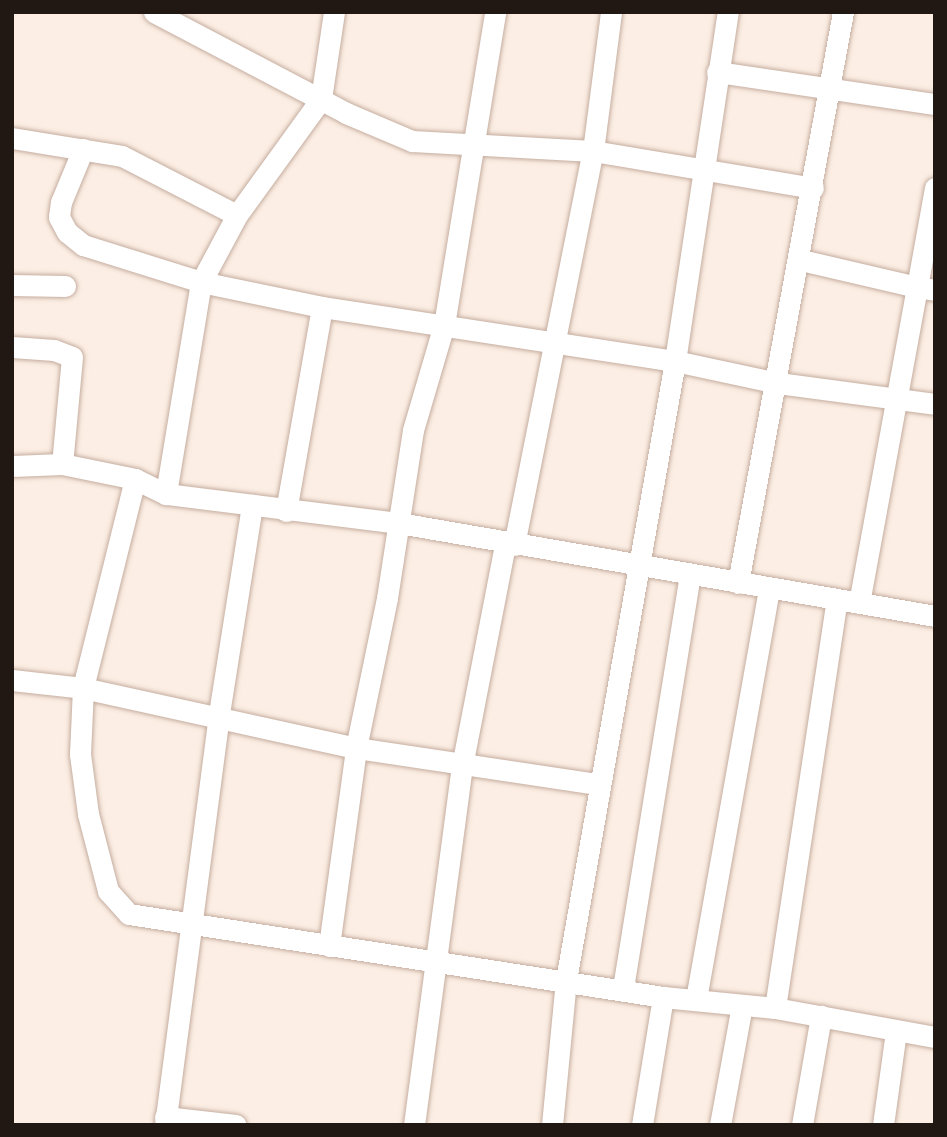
<!DOCTYPE html>
<style>
body{margin:0}
#map{position:relative;width:947px;height:1137px;overflow:hidden;background:#fceee4;font-family:"Noto Sans",sans-serif}
div>[style]{position:absolute}
.roads{filter:drop-shadow(0 0 2px #c5ad9f) drop-shadow(0 0 2px #c5ad9f)}
.minor>*{height:21px;margin:-10.5px;padding:0 10.5px;transform-origin:10.5px;border-radius:10.5px;background:#fff}
span{translate:-50% -50%;white-space:nowrap;text-align:center;line-height:1.15;-webkit-text-stroke:6px #fff;paint-order:stroke}
.frame{position:absolute;inset:0;border:14px solid #211813;pointer-events:none}
</style>
<div id="map">
<div class="roads">
<div class="minor">
<i style="left:154px;top:12px;width:217px;rotate:27.7deg"></i>
<i style="left:346px;top:113px;width:72px;rotate:23deg"></i>
<i style="left:412px;top:141px;width:181px;rotate:3.2deg"></i>
<i style="left:593px;top:151px;width:223px;rotate:9.5deg"></i>
<i style="left:334px;top:12px;width:88px;rotate:98.5deg"></i>
<i style="left:321px;top:99px;width:143px;rotate:125.9deg"></i>
<i style="left:237px;top:215px;width:76px;rotate:118.2deg"></i>
<i style="left:201px;top:282px;width:215px;rotate:99.4deg"></i>
<i style="left:166px;top:494px;width:235px;rotate:7.1deg"></i>
<i style="left:399px;top:523px;width:544px;rotate:9.84deg"></i>
<i style="left:717px;top:72px;width:220px;rotate:8.4deg"></i>
<i style="left:12px;top:138px;width:111px;rotate:9.3deg"></i>
<i style="left:122px;top:156px;width:129px;rotate:27.2deg"></i>
<i style="left:83px;top:149px;width:57px;rotate:112.5deg"></i>
<i style="left:61px;top:202px;width:15px;rotate:98deg"></i>
<i style="left:59px;top:217px;width:17px;rotate:62deg"></i>
<i style="left:67px;top:232px;width:21px;rotate:39deg"></i>
<i style="left:83px;top:245px;width:124px;rotate:17.4deg"></i>
<i style="left:201px;top:282px;width:124px;rotate:11.7deg"></i>
<i style="left:322px;top:307px;width:357px;rotate:8.7deg"></i>
<i style="left:675px;top:361px;width:105px;rotate:12.1deg"></i>
<i style="left:778px;top:383px;width:158px;rotate:7.6deg"></i>
<i style="left:935px;top:188px;width:101px;rotate:100.3deg"></i>
<i style="left:917px;top:287px;width:18px;rotate:9deg"></i>
<i style="left:801px;top:260px;width:119px;rotate:13.1deg"></i>
<i style="left:917px;top:287px;width:321px;rotate:100.4deg"></i>
<i style="left:12px;top:285px;width:53px;rotate:1.1deg"></i>
<i style="left:12px;top:347px;width:42px;rotate:4.1deg"></i>
<i style="left:54px;top:350px;width:19px;rotate:21deg"></i>
<i style="left:72px;top:357px;width:107px;rotate:95.3deg"></i>
<i style="left:12px;top:466px;width:50px;rotate:-2.3deg"></i>
<i style="left:62px;top:464px;width:75px;rotate:11.6deg"></i>
<i style="left:135px;top:479px;width:34px;rotate:26deg"></i>
<i style="left:135px;top:479px;width:215px;rotate:104deg"></i>
<i style="left:83px;top:688px;width:66px;rotate:92.6deg"></i>
<i style="left:80px;top:754px;width:61px;rotate:82.4deg"></i>
<i style="left:88px;top:814px;width:80px;rotate:75.4deg"></i>
<i style="left:108px;top:891px;width:31px;rotate:48deg"></i>
<i style="left:129px;top:914px;width:540px;rotate:8.83deg"></i>
<i style="left:663px;top:997px;width:113px;rotate:5.6deg"></i>
<i style="left:775px;top:1008px;width:163px;rotate:10.3deg"></i>
<i style="left:286px;top:511px;width:207px;rotate:-80deg"></i>
<i style="left:514px;top:545px;width:402px;rotate:-78.7deg"></i>
<i style="left:593px;top:151px;width:140px;rotate:-82.6deg"></i>
<i style="left:738px;top:583px;width:581px;rotate:-79.58deg"></i>
<i style="left:12px;top:680px;width:71px;rotate:6.4deg"></i>
<i style="left:83px;top:688px;width:280px;rotate:12.4deg"></i>
<i style="left:356px;top:748px;width:244px;rotate:8.5deg"></i>
<i style="left:329px;top:946px;width:200px;rotate:-82.2deg"></i>
<i style="left:356px;top:748px;width:153px;rotate:-78.3deg"></i>
<i style="left:387px;top:598px;width:170px;rotate:-81.2deg"></i>
<i style="left:413px;top:430px;width:109px;rotate:-73.6deg"></i>
<i style="left:444px;top:325px;width:317px;rotate:-80.7deg"></i>
<i style="left:623px;top:988px;width:419px;rotate:-80.8deg"></i>
<i style="left:696px;top:999px;width:415px;rotate:-79.9deg"></i>
<i style="left:775px;top:1008px;width:413px;rotate:-81.4deg"></i>
<i style="left:165px;top:1117px;width:71px;rotate:6.4deg"></i>
<i style="left:165px;top:1125px;width:408px;rotate:-82.5deg"></i>
<i style="left:218px;top:720px;width:218px;rotate:-81deg"></i>
<i style="left:414px;top:1125px;width:362px;rotate:-82.4deg"></i>
<i style="left:462px;top:766px;width:226px;rotate:-79deg"></i>
<i style="left:552px;top:1125px;width:146px;rotate:-84.5deg"></i>
<i style="left:566px;top:980px;width:629px;rotate:-80.01deg"></i>
<i style="left:675px;top:361px;width:353px;rotate:-81.4deg"></i>
<i style="left:642px;top:1125px;width:130px;rotate:-80.7deg"></i>
<i style="left:720px;top:1125px;width:122px;rotate:-79.6deg"></i>
<i style="left:802px;top:1125px;width:111px;rotate:-80.1deg"></i>
<i style="left:883px;top:1125px;width:95px;rotate:-82.1deg"></i>
</div>
</div>
<div class="frame"></div>
</div>
